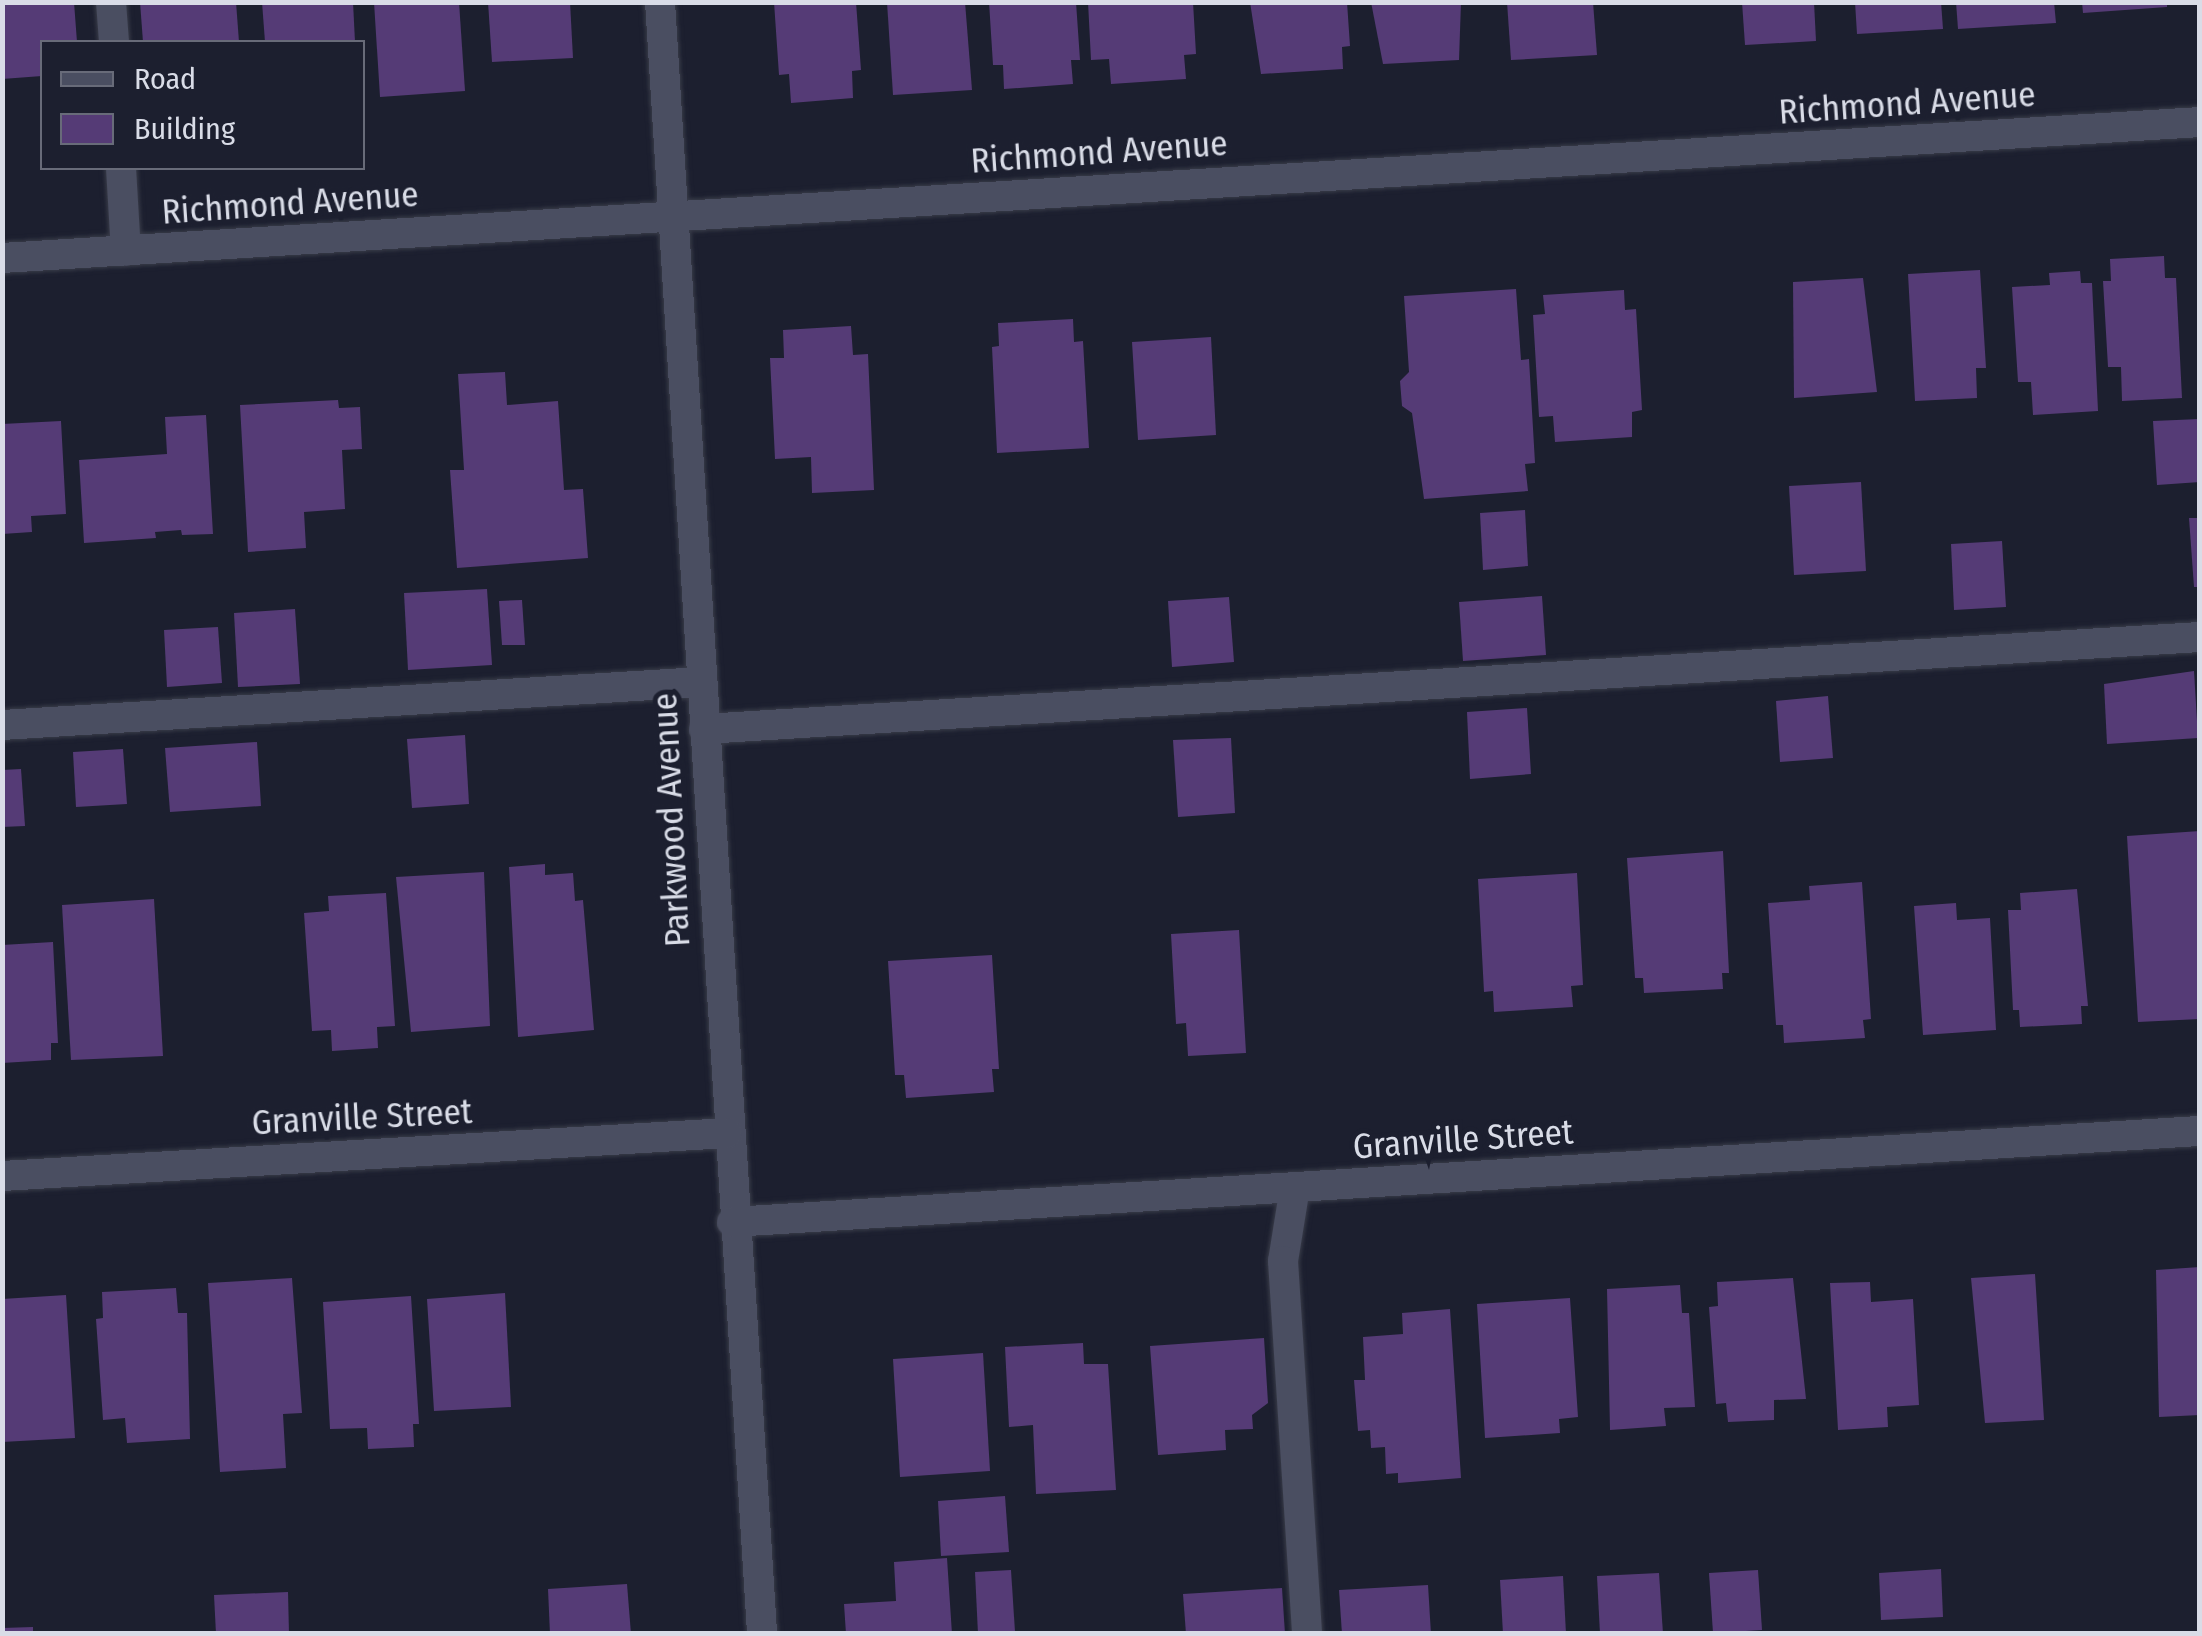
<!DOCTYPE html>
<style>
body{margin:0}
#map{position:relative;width:2202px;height:1636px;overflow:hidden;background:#1c1f2f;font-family:"Fira Sans Condensed",sans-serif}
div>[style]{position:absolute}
.building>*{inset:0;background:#553b76}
.roads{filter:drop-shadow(0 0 2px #393c49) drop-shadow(0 0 2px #393c49)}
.lane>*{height:30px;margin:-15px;padding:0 15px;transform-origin:15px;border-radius:15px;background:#4a4e61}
.street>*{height:30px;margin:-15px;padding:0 15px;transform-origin:15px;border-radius:15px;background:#4a4e61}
span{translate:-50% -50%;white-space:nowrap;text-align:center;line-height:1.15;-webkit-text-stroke:10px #1c1f2f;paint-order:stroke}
.street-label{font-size:35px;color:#d9dce7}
.frame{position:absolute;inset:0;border:5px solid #d9dce7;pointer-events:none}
.legend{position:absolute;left:40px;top:40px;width:325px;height:130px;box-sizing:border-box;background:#1c1f2f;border:2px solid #686b79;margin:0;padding:12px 18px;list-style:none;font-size:30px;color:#d9dce7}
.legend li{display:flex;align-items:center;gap:20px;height:50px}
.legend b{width:50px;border:2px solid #686b79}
</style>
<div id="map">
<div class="building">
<i style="clip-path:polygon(2px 2px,74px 2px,77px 42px,42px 42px,42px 76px,2px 79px)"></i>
<i style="clip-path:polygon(140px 2px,236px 2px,239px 42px,143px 42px)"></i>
<i style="clip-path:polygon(262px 2px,353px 2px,355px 42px,265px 42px)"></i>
<i style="clip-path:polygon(374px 2px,459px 2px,465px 91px,380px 97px)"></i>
<i style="clip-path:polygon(488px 2px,570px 2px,573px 58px,492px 62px)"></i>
<i style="clip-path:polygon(774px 2px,856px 2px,861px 70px,852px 71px,853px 98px,791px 103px,789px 74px,779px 75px)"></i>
<i style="clip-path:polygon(887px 2px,965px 2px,972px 90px,893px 95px)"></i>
<i style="clip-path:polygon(989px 2px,1076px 2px,1080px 60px,1071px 60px,1073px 84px,1004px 89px,1003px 65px,993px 65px)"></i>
<i style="clip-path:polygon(1088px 2px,1193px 2px,1196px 54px,1184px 55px,1186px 79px,1111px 84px,1109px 59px,1091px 60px)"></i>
<i style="clip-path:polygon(1250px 2px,1347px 2px,1350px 46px,1342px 47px,1343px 69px,1261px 74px)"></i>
<i style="clip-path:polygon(1371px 2px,1461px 2px,1459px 60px,1383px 64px)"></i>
<i style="clip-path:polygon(1507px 2px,1593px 2px,1597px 55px,1511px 60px)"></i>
<i style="clip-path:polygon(1742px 2px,1814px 2px,1816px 41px,1745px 45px)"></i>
<i style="clip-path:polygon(1855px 2px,1941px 2px,1943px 29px,1857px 34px)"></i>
<i style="clip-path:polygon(1956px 2px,2054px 2px,2056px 23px,1958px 29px)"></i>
<i style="clip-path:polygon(2082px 2px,2167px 2px,2167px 7px,2083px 13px)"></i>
<i style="clip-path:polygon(2164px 256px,2165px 278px,2176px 278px,2182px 398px,2122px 401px,2121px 367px,2108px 367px,2103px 281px,2111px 281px,2110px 259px)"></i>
<i style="clip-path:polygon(1980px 270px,1986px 368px,1976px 368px,1977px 398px,1915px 401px,1908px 274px)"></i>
<i style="clip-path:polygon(2080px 271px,2081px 283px,2092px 283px,2098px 411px,2033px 415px,2031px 382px,2018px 382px,2012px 287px,2050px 285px,2049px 273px)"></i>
<i style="clip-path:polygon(1863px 278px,1877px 392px,1794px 398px,1793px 282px)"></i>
<i style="clip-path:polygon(1516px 289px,1521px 360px,1529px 359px,1535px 463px,1525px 464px,1528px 491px,1424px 499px,1412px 413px,1402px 406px,1400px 381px,1409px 372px,1404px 296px)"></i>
<i style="clip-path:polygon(1624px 290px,1625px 310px,1636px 309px,1642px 410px,1632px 412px,1632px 437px,1555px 442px,1553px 416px,1539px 417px,1533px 315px,1545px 314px,1543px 295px)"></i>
<i style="clip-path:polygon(1073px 319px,1074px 342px,1083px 341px,1089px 448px,997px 453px,992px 347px,999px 346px,998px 323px)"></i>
<i style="clip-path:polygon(851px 326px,853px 355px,868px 354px,874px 490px,812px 493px,811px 457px,775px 459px,770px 358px,784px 358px,783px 330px)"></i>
<i style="clip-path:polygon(1211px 337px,1216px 435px,1138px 440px,1132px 342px)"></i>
<i style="clip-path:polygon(505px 372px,507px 405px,558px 401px,564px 490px,583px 489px,588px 558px,457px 568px,450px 470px,464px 470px,458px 374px)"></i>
<i style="clip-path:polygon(338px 400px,339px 408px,360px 407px,362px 449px,342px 450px,345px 509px,304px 512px,306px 548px,248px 552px,240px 405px)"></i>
<i style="clip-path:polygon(206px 415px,213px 534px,182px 535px,181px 530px,155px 532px,156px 538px,84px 543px,79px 460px,167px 454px,165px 417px)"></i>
<i style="clip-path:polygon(2200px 419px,2200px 482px,2157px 485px,2153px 421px)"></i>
<i style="clip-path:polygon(61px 421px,66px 514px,31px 516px,32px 532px,2px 534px,2px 424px)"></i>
<i style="clip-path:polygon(1861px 482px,1866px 571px,1794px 575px,1789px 486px)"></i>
<i style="clip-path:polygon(1525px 510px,1528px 566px,1483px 570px,1480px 513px)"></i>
<i style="clip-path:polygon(2189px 518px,2200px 518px,2200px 587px,2194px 587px)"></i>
<i style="clip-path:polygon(2002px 541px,2006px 607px,1954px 610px,1951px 544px)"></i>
<i style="clip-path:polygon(487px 589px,492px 665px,408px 670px,404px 593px)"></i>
<i style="clip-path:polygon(1542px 596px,1546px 655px,1463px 661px,1459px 602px)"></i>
<i style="clip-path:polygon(1229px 597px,1234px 662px,1172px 667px,1168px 601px)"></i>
<i style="clip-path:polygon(522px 600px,525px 645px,502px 645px,499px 601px)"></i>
<i style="clip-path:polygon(295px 609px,300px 684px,238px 687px,234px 613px)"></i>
<i style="clip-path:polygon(218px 627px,222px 683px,167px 687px,164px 630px)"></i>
<i style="clip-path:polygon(2194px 671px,2198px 738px,2107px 744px,2104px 684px)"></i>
<i style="clip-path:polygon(1828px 696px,1833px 758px,1780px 762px,1776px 701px)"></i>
<i style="clip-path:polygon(1527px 708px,1531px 774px,1470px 779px,1467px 712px)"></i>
<i style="clip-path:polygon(465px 735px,469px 804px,412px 808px,407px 739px)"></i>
<i style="clip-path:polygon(1231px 738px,1235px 813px,1178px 817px,1173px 740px)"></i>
<i style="clip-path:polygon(257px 742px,261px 806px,170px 812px,165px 748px)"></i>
<i style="clip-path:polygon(123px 749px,127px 804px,76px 807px,73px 752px)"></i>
<i style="clip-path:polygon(21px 769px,25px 826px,2px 827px,2px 770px)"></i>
<i style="clip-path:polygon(2200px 831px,2200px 1019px,2138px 1022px,2127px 836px)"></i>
<i style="clip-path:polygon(1723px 851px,1729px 973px,1722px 973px,1723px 989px,1644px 993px,1643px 978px,1635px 978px,1627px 858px)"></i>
<i style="clip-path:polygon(545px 864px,545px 875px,573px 873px,575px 901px,583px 900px,594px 1030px,518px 1037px,509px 867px)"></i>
<i style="clip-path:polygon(484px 872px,490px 1026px,411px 1032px,396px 877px)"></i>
<i style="clip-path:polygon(1577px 873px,1583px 985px,1571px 986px,1573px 1007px,1494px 1012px,1493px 991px,1484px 992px,1478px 879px)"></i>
<i style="clip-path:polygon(1862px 882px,1871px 1019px,1863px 1020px,1865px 1038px,1784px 1043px,1783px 1025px,1776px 1025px,1768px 903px,1810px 900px,1809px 886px)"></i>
<i style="clip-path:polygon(2077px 889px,2088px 1006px,2081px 1006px,2082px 1024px,2020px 1027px,2019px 1010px,2013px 1010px,2008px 910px,2021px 910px,2020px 893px)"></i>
<i style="clip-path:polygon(386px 893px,395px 1026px,377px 1027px,378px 1048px,332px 1051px,331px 1030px,312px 1031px,304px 913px,329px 911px,328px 896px)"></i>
<i style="clip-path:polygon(154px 899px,163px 1056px,71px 1060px,62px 905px)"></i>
<i style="clip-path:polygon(1956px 903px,1957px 920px,1990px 918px,1996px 1030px,1923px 1035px,1914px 906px)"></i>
<i style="clip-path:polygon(1239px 930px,1246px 1053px,1188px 1056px,1186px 1023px,1176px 1024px,1171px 934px)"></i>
<i style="clip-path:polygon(53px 942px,58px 1043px,51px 1043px,51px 1060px,2px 1063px,2px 945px)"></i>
<i style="clip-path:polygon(992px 955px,999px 1069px,992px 1069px,994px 1092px,906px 1098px,904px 1075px,895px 1075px,888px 961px)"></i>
<i style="clip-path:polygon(2200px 1267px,2200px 1415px,2159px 1417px,2156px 1270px)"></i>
<i style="clip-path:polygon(2035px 1274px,2044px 1420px,1985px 1423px,1971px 1278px)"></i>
<i style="clip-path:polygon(292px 1278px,302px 1413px,283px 1414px,286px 1468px,220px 1472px,208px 1283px)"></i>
<i style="clip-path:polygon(1793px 1278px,1806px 1399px,1774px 1400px,1774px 1420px,1728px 1422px,1726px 1403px,1716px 1404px,1709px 1307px,1718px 1306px,1717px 1282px)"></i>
<i style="clip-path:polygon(1870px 1282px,1871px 1302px,1913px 1299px,1919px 1405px,1887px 1407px,1888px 1427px,1838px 1430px,1830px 1283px)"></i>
<i style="clip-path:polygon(1680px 1285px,1682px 1313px,1689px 1313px,1695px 1407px,1664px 1408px,1666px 1426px,1610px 1430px,1607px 1289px)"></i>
<i style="clip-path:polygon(176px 1288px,178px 1313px,187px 1313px,190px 1439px,127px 1443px,125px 1418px,103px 1420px,96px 1319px,103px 1318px,102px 1292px)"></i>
<i style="clip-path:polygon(505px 1293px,511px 1407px,434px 1411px,427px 1299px)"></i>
<i style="clip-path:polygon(66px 1295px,75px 1438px,2px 1442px,2px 1299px)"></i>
<i style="clip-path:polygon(411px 1296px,419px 1424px,413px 1424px,414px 1447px,368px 1449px,367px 1428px,330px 1429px,323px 1302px)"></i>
<i style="clip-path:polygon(1570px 1298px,1578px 1417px,1559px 1419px,1560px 1433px,1485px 1438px,1477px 1304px)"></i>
<i style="clip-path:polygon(1450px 1309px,1461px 1478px,1398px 1483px,1398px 1473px,1386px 1474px,1385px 1447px,1371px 1448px,1370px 1430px,1358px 1431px,1354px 1380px,1365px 1380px,1363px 1337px,1403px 1334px,1402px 1313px)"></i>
<i style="clip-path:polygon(1264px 1338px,1268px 1403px,1252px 1415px,1253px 1429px,1225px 1430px,1226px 1450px,1158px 1455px,1150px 1346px)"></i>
<i style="clip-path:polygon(1083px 1343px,1084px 1364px,1108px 1364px,1116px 1490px,1036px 1494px,1033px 1425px,1009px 1427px,1005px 1347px)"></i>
<i style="clip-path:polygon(983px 1353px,990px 1471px,900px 1477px,893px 1359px)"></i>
<i style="clip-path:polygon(1005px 1496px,1009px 1552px,941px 1556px,938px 1501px)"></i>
<i style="clip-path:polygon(947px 1558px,952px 1634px,846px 1634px,844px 1604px,896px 1601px,894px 1562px)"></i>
<i style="clip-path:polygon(1941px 1569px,1943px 1617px,1881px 1620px,1879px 1573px)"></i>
<i style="clip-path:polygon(1011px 1570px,1015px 1632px,978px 1634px,975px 1572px)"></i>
<i style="clip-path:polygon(1758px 1570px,1762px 1630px,1713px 1633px,1709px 1573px)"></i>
<i style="clip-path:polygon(1659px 1573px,1663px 1634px,1600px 1634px,1597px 1576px)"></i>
<i style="clip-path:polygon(1563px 1576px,1566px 1634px,1503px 1634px,1500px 1580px)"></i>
<i style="clip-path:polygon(627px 1584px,631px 1634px,550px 1634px,548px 1589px)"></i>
<i style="clip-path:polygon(1428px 1585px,1431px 1634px,1342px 1634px,1339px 1590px)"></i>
<i style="clip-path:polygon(1282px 1588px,1285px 1634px,1186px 1634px,1183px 1594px)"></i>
<i style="clip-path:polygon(288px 1592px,289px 1634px,216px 1634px,214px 1595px)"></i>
<i style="clip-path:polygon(33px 1627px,33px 1634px,2px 1634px,2px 1628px)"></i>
</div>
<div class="roads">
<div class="lane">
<i style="left:111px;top:2px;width:40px;rotate:85.7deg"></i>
<i style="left:121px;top:168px;width:83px;rotate:86.6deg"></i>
<i style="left:2px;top:725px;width:700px;rotate:-3.52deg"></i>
<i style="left:704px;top:729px;width:1499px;rotate:-3.52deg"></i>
<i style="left:1295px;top:1187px;width:75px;rotate:99.2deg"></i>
<i style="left:1283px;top:1261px;width:374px;rotate:86.3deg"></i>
</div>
<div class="street">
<i style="left:660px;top:2px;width:1635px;rotate:86.42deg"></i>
<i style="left:2px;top:258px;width:2202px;rotate:-3.54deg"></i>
<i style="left:2px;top:1176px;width:726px;rotate:-3.39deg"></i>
<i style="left:732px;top:1222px;width:1471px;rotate:-3.55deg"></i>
</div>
</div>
<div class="street-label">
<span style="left:1907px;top:103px;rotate:-4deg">Richmond Avenue</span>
<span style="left:1099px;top:152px;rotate:-4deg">Richmond Avenue</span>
<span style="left:290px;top:203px;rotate:-4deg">Richmond Avenue</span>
<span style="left:671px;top:820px;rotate:-93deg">Parkwood Avenue</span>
<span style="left:362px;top:1117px;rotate:-3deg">Granville Street</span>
<span style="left:1463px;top:1139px;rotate:-4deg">Granville Street</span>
</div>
<div class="frame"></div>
<ul class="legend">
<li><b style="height:12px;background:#4a4e61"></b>Road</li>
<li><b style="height:28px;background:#553b76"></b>Building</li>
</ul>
</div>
